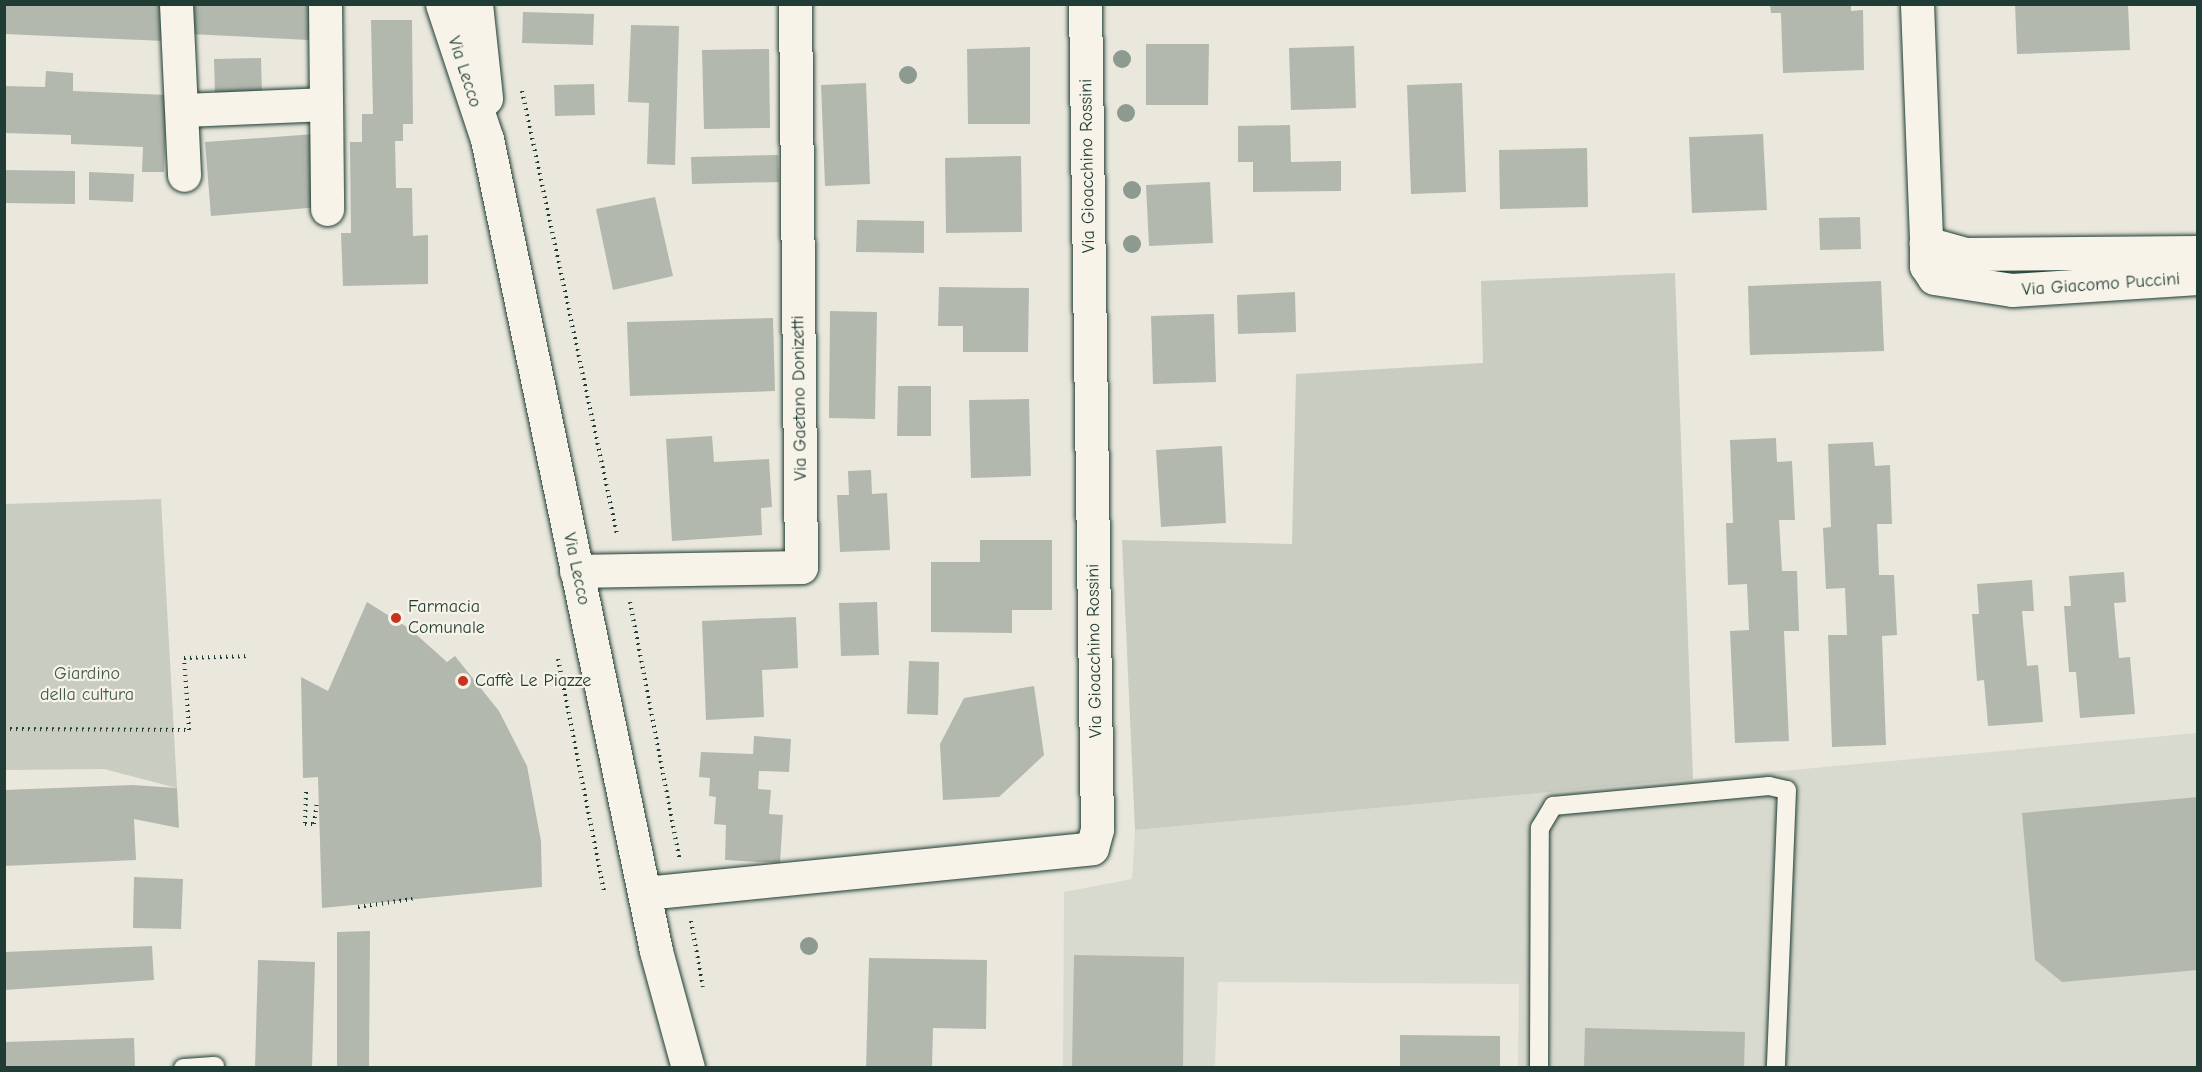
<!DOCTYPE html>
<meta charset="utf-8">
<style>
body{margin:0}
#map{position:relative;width:2202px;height:1072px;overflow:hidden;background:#eae8dd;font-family:"Comic Neue",sans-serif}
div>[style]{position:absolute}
.built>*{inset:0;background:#d9dacf}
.green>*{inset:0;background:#c8ccc1}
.building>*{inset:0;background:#b2b8ae}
.path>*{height:4px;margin-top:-2px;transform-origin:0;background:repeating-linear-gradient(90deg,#1f3d34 0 1.5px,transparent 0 6px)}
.roads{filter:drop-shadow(0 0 2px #1f3d34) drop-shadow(0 0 2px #1f3d34)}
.service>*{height:18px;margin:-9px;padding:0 9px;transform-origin:9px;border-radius:9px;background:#f7f3e8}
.minor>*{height:33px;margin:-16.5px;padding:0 16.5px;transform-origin:16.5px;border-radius:16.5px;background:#f7f3e8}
.tertiary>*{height:33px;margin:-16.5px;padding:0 16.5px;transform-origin:16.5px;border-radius:16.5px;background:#f7f3e8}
.trees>*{width:18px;height:18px;margin:-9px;border-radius:50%;background:#8d9a8f}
.dots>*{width:16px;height:16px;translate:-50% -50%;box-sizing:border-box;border:3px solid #f7f3e8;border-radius:50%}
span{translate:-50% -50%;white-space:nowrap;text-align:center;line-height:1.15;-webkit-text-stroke:4.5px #f7f3e8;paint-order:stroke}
.street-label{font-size:18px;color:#1f3d34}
.poi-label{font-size:18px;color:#1f3d34}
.left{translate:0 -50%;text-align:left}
.park-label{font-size:18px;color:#415a50}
.frame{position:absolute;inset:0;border:6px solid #1f3d34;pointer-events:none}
</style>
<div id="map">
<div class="built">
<i style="clip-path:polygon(2197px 733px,2197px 1067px,1518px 1067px,1519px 984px,1218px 982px,1215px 1067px,1063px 1068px,1064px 892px,1132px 879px,1135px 830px)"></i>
</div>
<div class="green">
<i style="clip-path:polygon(1675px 273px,1693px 779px,1135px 830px,1122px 540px,1292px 544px,1296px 374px,1483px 363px,1481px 281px)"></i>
<i style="clip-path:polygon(161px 499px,177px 788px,104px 769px,5px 770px,4px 504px)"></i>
</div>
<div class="building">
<i style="clip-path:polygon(4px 4px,165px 4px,164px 41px,4px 34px)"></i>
<i style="clip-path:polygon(191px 4px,310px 4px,309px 40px,190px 34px)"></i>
<i style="clip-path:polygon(1770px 4px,1851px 4px,1851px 11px,1863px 10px,1864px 70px,1783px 73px,1781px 13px,1771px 13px)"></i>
<i style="clip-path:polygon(2015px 4px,2128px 4px,2130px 50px,2017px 54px)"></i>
<i style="clip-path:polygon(523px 12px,594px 14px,593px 45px,522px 43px)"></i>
<i style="clip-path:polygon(371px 20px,412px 20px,413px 124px,403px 124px,403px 141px,395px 141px,396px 188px,412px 188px,413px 236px,428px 235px,428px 284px,343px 286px,341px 233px,351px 233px,350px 142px,362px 142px,362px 114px,373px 114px)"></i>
<i style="clip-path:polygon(631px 25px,679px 26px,675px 165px,647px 164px,649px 103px,628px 102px)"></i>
<i style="clip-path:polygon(1146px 44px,1209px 44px,1208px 105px,1146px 105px)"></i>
<i style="clip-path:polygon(1354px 46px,1356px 108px,1291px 110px,1289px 48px)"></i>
<i style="clip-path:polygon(1030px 47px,1030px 124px,968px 124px,967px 49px)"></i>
<i style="clip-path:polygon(769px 49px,770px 128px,704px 129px,702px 50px)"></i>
<i style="clip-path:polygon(261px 58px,262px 95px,215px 96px,214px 59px)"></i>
<i style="clip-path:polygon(46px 71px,73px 73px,73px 91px,167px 95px,164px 172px,142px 172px,143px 147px,71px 144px,71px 135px,4px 133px,4px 86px,45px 87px)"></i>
<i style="clip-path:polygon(866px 83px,870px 184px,825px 186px,821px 85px)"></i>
<i style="clip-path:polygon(1462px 83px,1466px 192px,1411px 194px,1407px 85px)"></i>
<i style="clip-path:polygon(594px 84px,595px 115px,555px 116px,554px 85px)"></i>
<i style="clip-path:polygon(1290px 125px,1291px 162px,1341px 161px,1341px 191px,1253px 192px,1253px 162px,1238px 162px,1238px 126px)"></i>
<i style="clip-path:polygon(315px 134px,320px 207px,211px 216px,205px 142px)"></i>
<i style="clip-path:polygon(1763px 134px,1767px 210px,1692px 213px,1689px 137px)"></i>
<i style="clip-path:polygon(1587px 148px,1588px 207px,1500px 209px,1499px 150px)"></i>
<i style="clip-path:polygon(778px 155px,779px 182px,692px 184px,691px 157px)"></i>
<i style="clip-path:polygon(1021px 156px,1022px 232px,946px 233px,945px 158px)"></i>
<i style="clip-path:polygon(4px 170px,75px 171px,75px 204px,4px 203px)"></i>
<i style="clip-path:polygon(89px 172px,134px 174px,133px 202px,89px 200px)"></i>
<i style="clip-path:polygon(1210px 182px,1213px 243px,1149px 246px,1146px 185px)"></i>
<i style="clip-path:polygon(655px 197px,673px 276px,613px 290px,596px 209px)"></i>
<i style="clip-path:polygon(1860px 217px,1861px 249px,1820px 250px,1819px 218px)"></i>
<i style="clip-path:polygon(857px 220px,924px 221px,924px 253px,856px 252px)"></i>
<i style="clip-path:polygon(1881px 281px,1884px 351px,1750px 355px,1748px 286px)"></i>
<i style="clip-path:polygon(939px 287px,1029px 288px,1028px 352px,963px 352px,963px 326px,938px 326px)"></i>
<i style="clip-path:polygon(1295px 292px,1296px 332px,1238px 334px,1237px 295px)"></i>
<i style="clip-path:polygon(830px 311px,877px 312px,875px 419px,829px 418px)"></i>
<i style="clip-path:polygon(1214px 314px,1216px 382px,1153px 384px,1151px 316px)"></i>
<i style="clip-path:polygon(773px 318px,775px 391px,630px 396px,627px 322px)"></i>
<i style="clip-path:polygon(898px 386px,931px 386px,931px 436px,897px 436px)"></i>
<i style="clip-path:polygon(1029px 399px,1031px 476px,971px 478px,969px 400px)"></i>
<i style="clip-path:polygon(712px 436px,714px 462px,769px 459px,772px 507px,761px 508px,762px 535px,672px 541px,666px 439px)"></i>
<i style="clip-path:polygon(1776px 438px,1777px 462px,1792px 461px,1795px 520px,1779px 520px,1782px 571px,1797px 571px,1799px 631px,1784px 631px,1789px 741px,1735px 743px,1730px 631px,1749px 630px,1747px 584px,1728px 585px,1726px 523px,1733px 523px,1730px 440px)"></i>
<i style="clip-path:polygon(1873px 442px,1875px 466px,1890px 465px,1892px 524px,1877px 524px,1879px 575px,1894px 575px,1897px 635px,1882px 636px,1886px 745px,1832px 747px,1828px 635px,1847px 635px,1845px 588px,1826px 589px,1823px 528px,1831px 527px,1828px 444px)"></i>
<i style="clip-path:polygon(1222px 446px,1226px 523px,1161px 527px,1156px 450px)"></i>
<i style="clip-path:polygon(871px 470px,872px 494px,887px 493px,890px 550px,840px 552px,837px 495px,849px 495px,848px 471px)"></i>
<i style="clip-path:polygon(980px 540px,1052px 540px,1052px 610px,1012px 610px,1012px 633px,931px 632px,931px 562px,980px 562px)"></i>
<i style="clip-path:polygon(2124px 572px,2126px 602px,2114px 603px,2119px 658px,2130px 657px,2135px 714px,2080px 718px,2076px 672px,2069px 672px,2064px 606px,2071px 606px,2069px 576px)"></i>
<i style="clip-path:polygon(2032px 580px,2034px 611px,2022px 611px,2027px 666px,2038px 665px,2043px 722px,1988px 726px,1984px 680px,1977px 681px,1972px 614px,1979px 614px,1977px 584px)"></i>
<i style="clip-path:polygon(367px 602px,410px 629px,447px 662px,455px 656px,499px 711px,527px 766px,541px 841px,542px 887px,322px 908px,318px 777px,303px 778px,301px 677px,328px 691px)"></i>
<i style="clip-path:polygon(877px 602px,879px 655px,841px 656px,839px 603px)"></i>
<i style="clip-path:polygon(796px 617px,798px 668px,762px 670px,764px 717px,706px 720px,702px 621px)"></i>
<i style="clip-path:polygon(909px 661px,939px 662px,938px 715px,907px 714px)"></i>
<i style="clip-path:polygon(1034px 686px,1044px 755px,999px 797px,943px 800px,940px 744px,964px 698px)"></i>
<i style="clip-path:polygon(754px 736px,791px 739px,789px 772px,759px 771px,758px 789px,771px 790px,769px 814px,783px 815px,780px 863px,725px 860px,726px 825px,714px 824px,716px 797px,709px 796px,710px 778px,699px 777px,701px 752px,753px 754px)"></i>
<i style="clip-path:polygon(133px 785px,177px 788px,179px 828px,134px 819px,136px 860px,4px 866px,4px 790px)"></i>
<i style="clip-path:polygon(2198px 797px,2198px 970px,2062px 982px,2035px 960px,2022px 813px)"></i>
<i style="clip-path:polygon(134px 877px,183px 879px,181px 929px,133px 928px)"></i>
<i style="clip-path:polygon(370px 931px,369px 1068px,337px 1068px,337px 932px)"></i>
<i style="clip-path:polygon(152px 946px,154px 980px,4px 990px,4px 952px)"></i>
<i style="clip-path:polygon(1074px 955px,1184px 957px,1183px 1068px,1072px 1068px)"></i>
<i style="clip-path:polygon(869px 958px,987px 960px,986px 1029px,933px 1028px,932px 1068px,866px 1068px)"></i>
<i style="clip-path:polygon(258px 960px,315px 962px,312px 1068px,255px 1068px)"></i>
<i style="clip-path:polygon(1585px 1028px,1745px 1032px,1744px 1068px,1584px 1068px)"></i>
<i style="clip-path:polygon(1400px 1035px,1500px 1036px,1500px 1068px,1400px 1068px)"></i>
<i style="clip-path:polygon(134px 1038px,135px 1068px,4px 1068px,4px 1042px)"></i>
</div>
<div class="path">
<i style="left:522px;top:91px;width:455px;rotate:77.9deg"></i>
<i style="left:630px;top:602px;width:260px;rotate:79.1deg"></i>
<i style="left:558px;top:659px;width:237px;rotate:78.8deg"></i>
<i style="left:4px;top:729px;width:185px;rotate:0.3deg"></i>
<i style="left:189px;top:730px;width:72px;rotate:-94deg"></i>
<i style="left:184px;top:658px;width:66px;rotate:-1.7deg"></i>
<i style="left:306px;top:792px;width:32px;rotate:92deg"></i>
<i style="left:305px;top:824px;width:9px"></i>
<i style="left:314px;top:824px;width:22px;rotate:-82deg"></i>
<i style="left:358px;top:907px;width:55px;rotate:-8.4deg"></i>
<i style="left:691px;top:921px;width:67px;rotate:79.7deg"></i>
</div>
<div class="roads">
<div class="service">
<i style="left:183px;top:1068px;width:32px;rotate:-4deg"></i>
<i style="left:1539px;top:1068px;width:240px;rotate:-89.8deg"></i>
<i style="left:1540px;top:828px;width:26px;rotate:-59deg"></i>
<i style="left:1553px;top:806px;width:217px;rotate:-5.3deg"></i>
<i style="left:1769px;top:786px;width:18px;rotate:13deg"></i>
<i style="left:1787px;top:790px;width:278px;rotate:92.3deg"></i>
</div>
<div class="minor">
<i style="left:176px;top:4px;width:171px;rotate:87.3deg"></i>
<i style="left:325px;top:4px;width:205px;rotate:89.4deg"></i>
<i style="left:1917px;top:4px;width:239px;rotate:87.8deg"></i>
<i style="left:182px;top:110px;width:141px;rotate:-2.4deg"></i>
<i style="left:2198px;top:252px;width:233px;rotate:179.5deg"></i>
<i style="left:1965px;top:254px;width:41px;rotate:-164.2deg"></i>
<i style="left:1926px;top:243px;width:23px;rotate:90deg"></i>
<i style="left:1926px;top:266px;width:14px;rotate:56deg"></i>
<i style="left:1934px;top:278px;width:79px;rotate:8.7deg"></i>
<i style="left:2012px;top:290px;width:186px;rotate:-3.7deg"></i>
<i style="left:576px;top:571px;width:225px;rotate:-1deg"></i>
<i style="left:801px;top:567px;width:563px;rotate:-90.61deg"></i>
<i style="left:645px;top:893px;width:449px;rotate:-5.7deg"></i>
<i style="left:1092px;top:848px;width:20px;rotate:-75deg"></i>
<i style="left:1097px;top:829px;width:825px;rotate:-90.83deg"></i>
</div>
<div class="tertiary">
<i style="left:442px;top:4px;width:142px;rotate:71.6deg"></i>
<i style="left:487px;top:139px;width:829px;rotate:78.24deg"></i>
<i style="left:656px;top:951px;width:121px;rotate:74.7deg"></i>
<i style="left:476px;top:4px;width:95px;rotate:83.9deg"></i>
</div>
</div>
<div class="trees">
<i style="left:1122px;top:59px"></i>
<i style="left:908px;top:75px"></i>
<i style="left:1126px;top:113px"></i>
<i style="left:1132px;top:190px"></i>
<i style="left:1132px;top:244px"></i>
<i style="left:809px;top:946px"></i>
</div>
<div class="dots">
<i style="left:396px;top:618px;background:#c8321e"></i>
<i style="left:463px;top:681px;background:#c8321e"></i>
</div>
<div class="street-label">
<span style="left:464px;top:72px;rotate:72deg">Via Lecco</span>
<span style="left:1088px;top:166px;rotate:-91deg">Via Gioacchino Rossini</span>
<span style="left:2101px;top:285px;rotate:-4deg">Via Giacomo Puccini</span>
<span style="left:800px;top:398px;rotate:-91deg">Via Gaetano Donizetti</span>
<span style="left:576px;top:569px;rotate:78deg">Via Lecco</span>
<span style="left:1095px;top:651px;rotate:-91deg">Via Gioacchino Rossini</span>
</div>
<div class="poi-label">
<span class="left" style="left:408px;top:618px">Farmacia<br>Comunale</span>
<span class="left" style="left:475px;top:681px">Caffè Le Piazze</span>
</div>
<div class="park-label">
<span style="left:87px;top:685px">Giardino<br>della cultura</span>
</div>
<div class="frame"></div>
</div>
